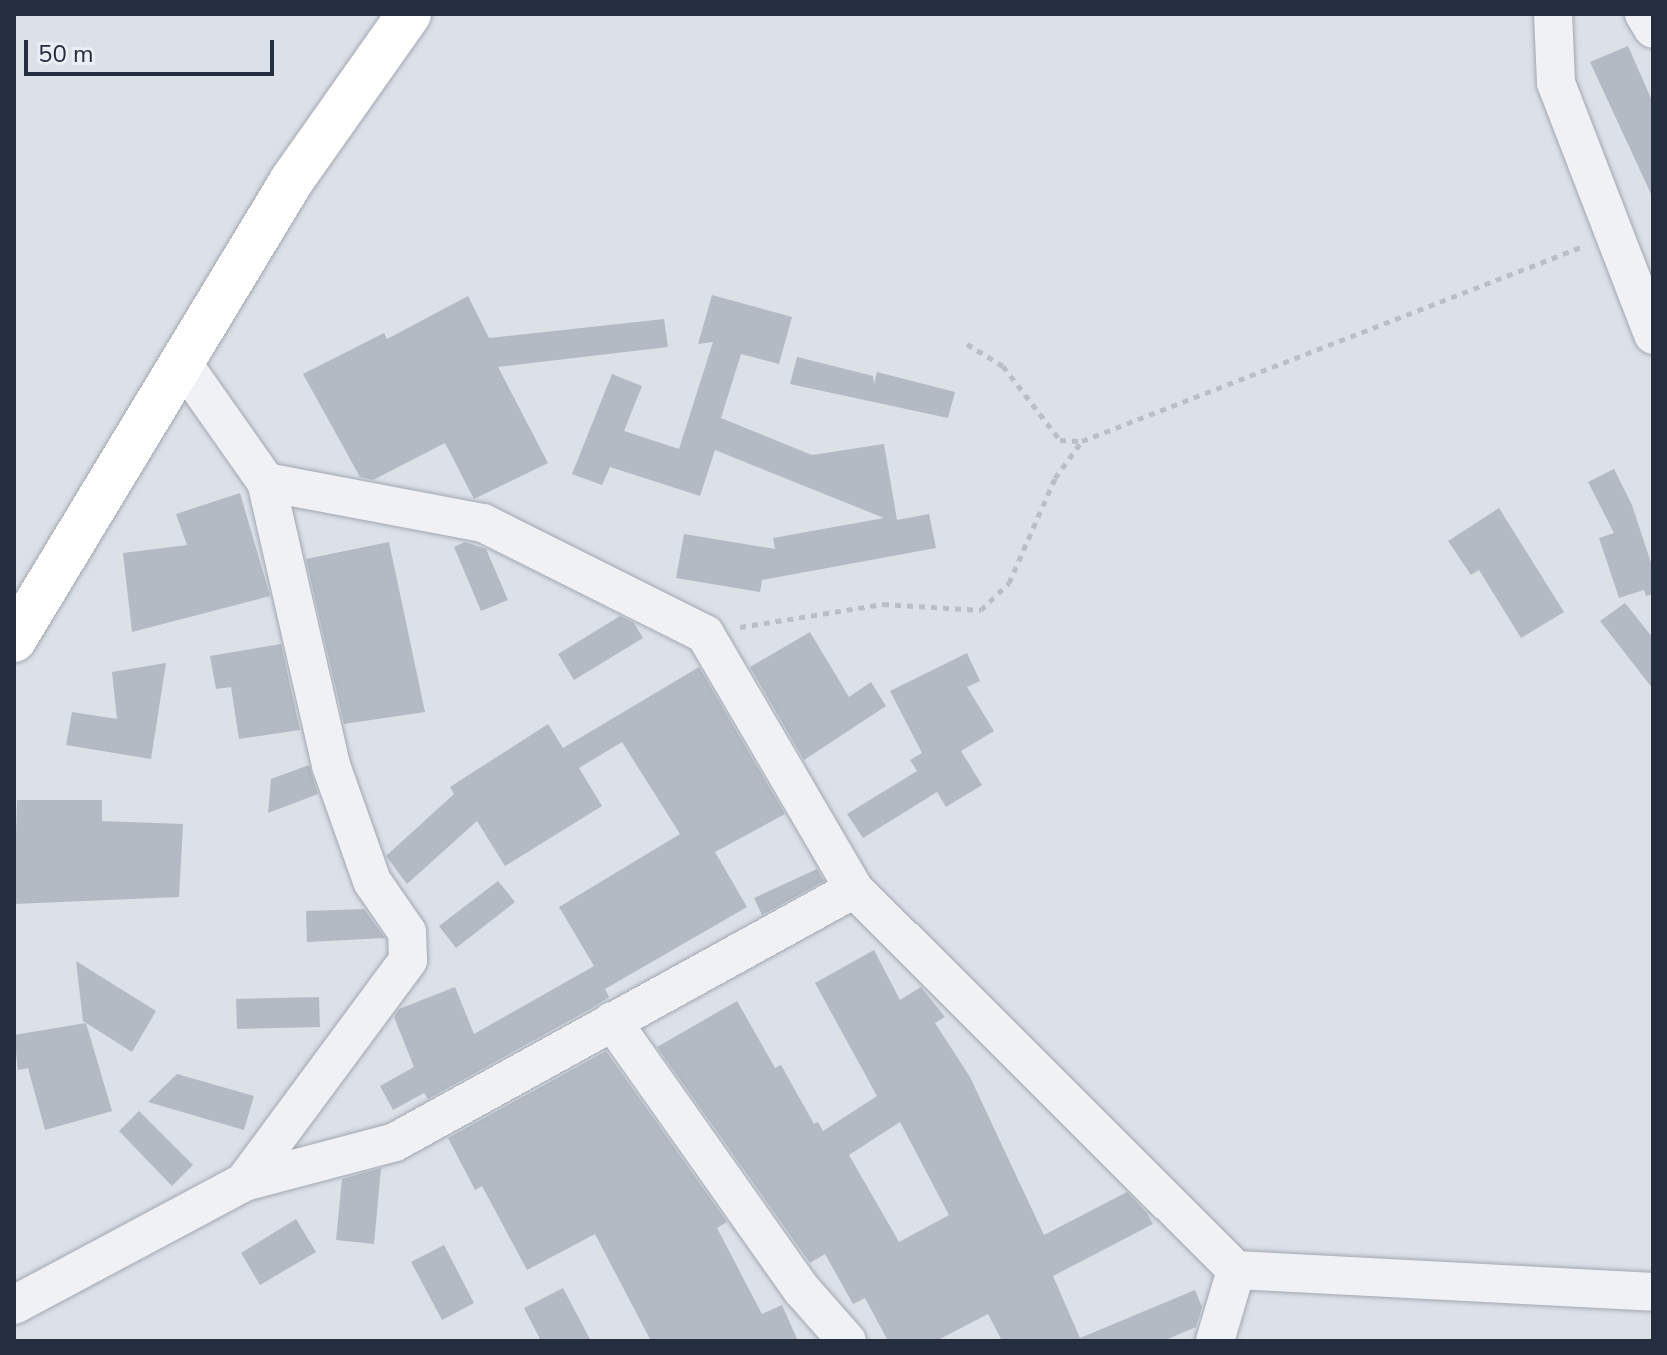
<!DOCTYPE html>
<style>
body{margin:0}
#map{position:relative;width:1667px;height:1355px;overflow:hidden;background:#dce0e7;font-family:"Nunito Sans",sans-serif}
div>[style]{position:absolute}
.building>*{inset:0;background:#b3bac4}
.path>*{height:5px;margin-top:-2.5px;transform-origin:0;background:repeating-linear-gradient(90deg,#babec5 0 6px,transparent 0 12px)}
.roads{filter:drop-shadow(0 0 2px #a1a7b1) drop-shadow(0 0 2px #a1a7b1)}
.street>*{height:38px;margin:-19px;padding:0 19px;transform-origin:19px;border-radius:19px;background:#eff1f5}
.secondary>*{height:44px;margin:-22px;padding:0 22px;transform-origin:22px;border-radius:22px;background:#fff}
span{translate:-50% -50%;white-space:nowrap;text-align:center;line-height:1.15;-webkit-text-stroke:6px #ebeff5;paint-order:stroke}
.frame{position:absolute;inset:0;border:16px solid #252e3e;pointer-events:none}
.scale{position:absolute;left:24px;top:40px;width:250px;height:36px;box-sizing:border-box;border:4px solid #252e3e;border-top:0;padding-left:10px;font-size:24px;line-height:28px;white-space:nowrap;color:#252e3e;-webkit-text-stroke:6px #ebeff5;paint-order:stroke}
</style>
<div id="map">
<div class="building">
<i style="clip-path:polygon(1628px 46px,1653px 103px,1651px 194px,1590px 62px)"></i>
<i style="clip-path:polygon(712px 295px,792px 317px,779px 364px,741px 354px,721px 418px,812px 455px,884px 444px,897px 520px,929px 514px,936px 548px,762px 580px,760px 592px,676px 578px,684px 534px,775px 549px,773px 538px,884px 518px,715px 450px,700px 496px,610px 467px,602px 485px,572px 474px,612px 374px,642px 386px,624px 431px,679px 449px,713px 342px,698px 344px)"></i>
<i style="clip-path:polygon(468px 296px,489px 338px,664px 319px,668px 347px,498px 367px,548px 463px,474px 499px,445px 443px,373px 480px,360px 477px,303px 374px,384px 333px,387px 339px)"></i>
<i style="clip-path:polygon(797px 357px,873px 376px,874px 384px,877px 372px,955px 392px,948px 418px,790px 384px)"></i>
<i style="clip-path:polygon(1614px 469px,1632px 505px,1653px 569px,1653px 594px,1646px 596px,1644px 590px,1619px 598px,1599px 538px,1614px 533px,1588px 482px)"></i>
<i style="clip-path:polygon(240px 493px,270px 596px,132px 632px,123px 553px,187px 545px,176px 514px)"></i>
<i style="clip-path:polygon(1499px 508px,1564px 612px,1521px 638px,1479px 570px,1471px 575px,1448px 541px)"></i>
<i style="clip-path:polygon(389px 542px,425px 712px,344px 724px,306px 559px)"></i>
<i style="clip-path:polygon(465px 542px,486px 549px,508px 600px,481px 611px,454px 547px)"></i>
<i style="clip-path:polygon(1625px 603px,1653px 638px,1653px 689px,1600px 621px)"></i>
<i style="clip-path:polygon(620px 616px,634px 623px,643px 638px,574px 680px,558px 654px)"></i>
<i style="clip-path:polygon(810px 632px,849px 697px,871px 682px,886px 706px,804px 760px,750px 667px)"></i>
<i style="clip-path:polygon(281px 644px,300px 730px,239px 739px,231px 687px,216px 689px,210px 656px)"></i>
<i style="clip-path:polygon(967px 653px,980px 681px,967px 687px,994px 731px,961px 751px,982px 785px,946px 807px,937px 792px,863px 838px,847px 814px,917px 771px,910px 760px,922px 753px,890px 691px)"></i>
<i style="clip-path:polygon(166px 663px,151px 759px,66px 745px,72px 712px,117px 719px,112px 672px)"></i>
<i style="clip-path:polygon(699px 667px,785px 814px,715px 852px,747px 907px,605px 989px,609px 997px,592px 1008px,428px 1099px,424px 1093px,393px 1110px,380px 1086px,414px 1067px,394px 1017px,399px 1009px,455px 987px,474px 1034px,594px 966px,559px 907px,680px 834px,622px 742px,579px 768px,602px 806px,505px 866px,477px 821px,407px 884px,386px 856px,454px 794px,450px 787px,548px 724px,563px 748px)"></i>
<i style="clip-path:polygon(309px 765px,318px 794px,268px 813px,271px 779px)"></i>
<i style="clip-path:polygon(17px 800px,102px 800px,102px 821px,183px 824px,179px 897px,14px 904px)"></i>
<i style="clip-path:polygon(817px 869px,824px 881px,762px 915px,754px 898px)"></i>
<i style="clip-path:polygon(498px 881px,515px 902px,456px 948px,439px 926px)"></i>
<i style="clip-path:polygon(364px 909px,385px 938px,307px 942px,306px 911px)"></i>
<i style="clip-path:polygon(evenodd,874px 950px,900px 1000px,921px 987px,945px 1017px,935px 1023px,970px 1077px,1044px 1235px,1127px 1192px,1147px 1213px,1153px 1224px,1053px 1276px,1080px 1338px,1195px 1290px,1202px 1307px,1196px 1327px,1163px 1341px,1002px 1341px,988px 1314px,936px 1341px,888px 1341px,865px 1298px,853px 1304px,825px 1254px,810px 1263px,657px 1047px,737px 1001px,775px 1068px,781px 1065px,814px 1124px,818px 1122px,823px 1131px,877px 1096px,815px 983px,874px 950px,900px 1122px,949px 1215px,899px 1242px,849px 1155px,900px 1122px)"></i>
<i style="clip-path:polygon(76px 961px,156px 1011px,132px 1052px,83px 1021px)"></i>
<i style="clip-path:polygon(319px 997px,320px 1027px,237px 1029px,236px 999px)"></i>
<i style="clip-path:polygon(86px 1023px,112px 1111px,45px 1130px,28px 1068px,18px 1070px,14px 1035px)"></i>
<i style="clip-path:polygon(606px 1051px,727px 1222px,717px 1228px,762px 1314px,782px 1305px,798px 1341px,651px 1341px,595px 1234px,527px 1270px,482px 1186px,475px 1190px,448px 1138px)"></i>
<i style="clip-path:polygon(177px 1074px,254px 1096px,244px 1130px,148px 1102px)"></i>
<i style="clip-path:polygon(139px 1111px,193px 1165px,172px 1186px,119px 1131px)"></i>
<i style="clip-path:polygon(381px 1168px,374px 1244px,336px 1240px,342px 1179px)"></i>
<i style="clip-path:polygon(296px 1219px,316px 1252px,260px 1285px,241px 1253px)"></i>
<i style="clip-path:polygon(444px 1245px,474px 1303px,442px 1320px,411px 1262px)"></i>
<i style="clip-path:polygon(563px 1288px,591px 1341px,541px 1341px,524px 1308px)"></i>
</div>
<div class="path">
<i style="left:967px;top:344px;width:42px;rotate:31.4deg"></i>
<i style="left:1003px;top:366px;width:93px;rotate:52.4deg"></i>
<i style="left:1060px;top:440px;width:22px;rotate:3deg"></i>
<i style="left:1082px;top:441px;width:535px;rotate:-21.24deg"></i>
<i style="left:740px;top:627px;width:145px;rotate:-9.1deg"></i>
<i style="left:883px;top:604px;width:98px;rotate:3.5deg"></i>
<i style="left:981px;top:610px;width:39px;rotate:-44deg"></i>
<i style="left:1009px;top:583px;width:115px;rotate:-66.3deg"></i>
<i style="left:1055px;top:478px;width:46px;rotate:-53.9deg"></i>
</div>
<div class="roads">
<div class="street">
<i style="left:1553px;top:14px;width:69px;rotate:87.5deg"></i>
<i style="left:1556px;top:83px;width:270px;rotate:68.9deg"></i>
<i style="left:1644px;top:14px;width:17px;rotate:59deg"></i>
<i style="left:181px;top:361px;width:148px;rotate:54.9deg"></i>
<i style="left:266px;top:482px;width:221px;rotate:10.7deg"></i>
<i style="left:483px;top:523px;width:248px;rotate:26.6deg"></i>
<i style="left:705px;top:634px;width:295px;rotate:59.7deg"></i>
<i style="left:854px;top:889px;width:540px;rotate:44.92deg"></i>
<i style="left:1236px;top:1270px;width:418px;rotate:3deg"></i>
<i style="left:612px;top:1021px;width:329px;rotate:54.8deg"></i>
<i style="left:802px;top:1290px;width:68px;rotate:48.6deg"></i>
<i style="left:244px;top:1182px;width:276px;rotate:-53.5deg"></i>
<i style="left:408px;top:960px;width:28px;rotate:-92deg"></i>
<i style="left:407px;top:932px;width:62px;rotate:-124.5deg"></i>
<i style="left:372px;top:881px;width:123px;rotate:-109.5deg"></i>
<i style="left:331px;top:765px;width:290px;rotate:-102.9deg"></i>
<i style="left:14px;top:1305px;width:261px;rotate:-28.1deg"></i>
<i style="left:244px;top:1182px;width:156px;rotate:-14.8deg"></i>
<i style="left:395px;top:1142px;width:524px;rotate:-28.86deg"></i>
<i style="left:1215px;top:1341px;width:74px;rotate:-73.5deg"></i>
</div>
<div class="secondary">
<i style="left:14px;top:640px;width:537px;rotate:-58.85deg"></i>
<i style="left:292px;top:180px;width:203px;rotate:-54.8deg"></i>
</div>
</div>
<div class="frame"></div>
<div class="scale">50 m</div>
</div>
